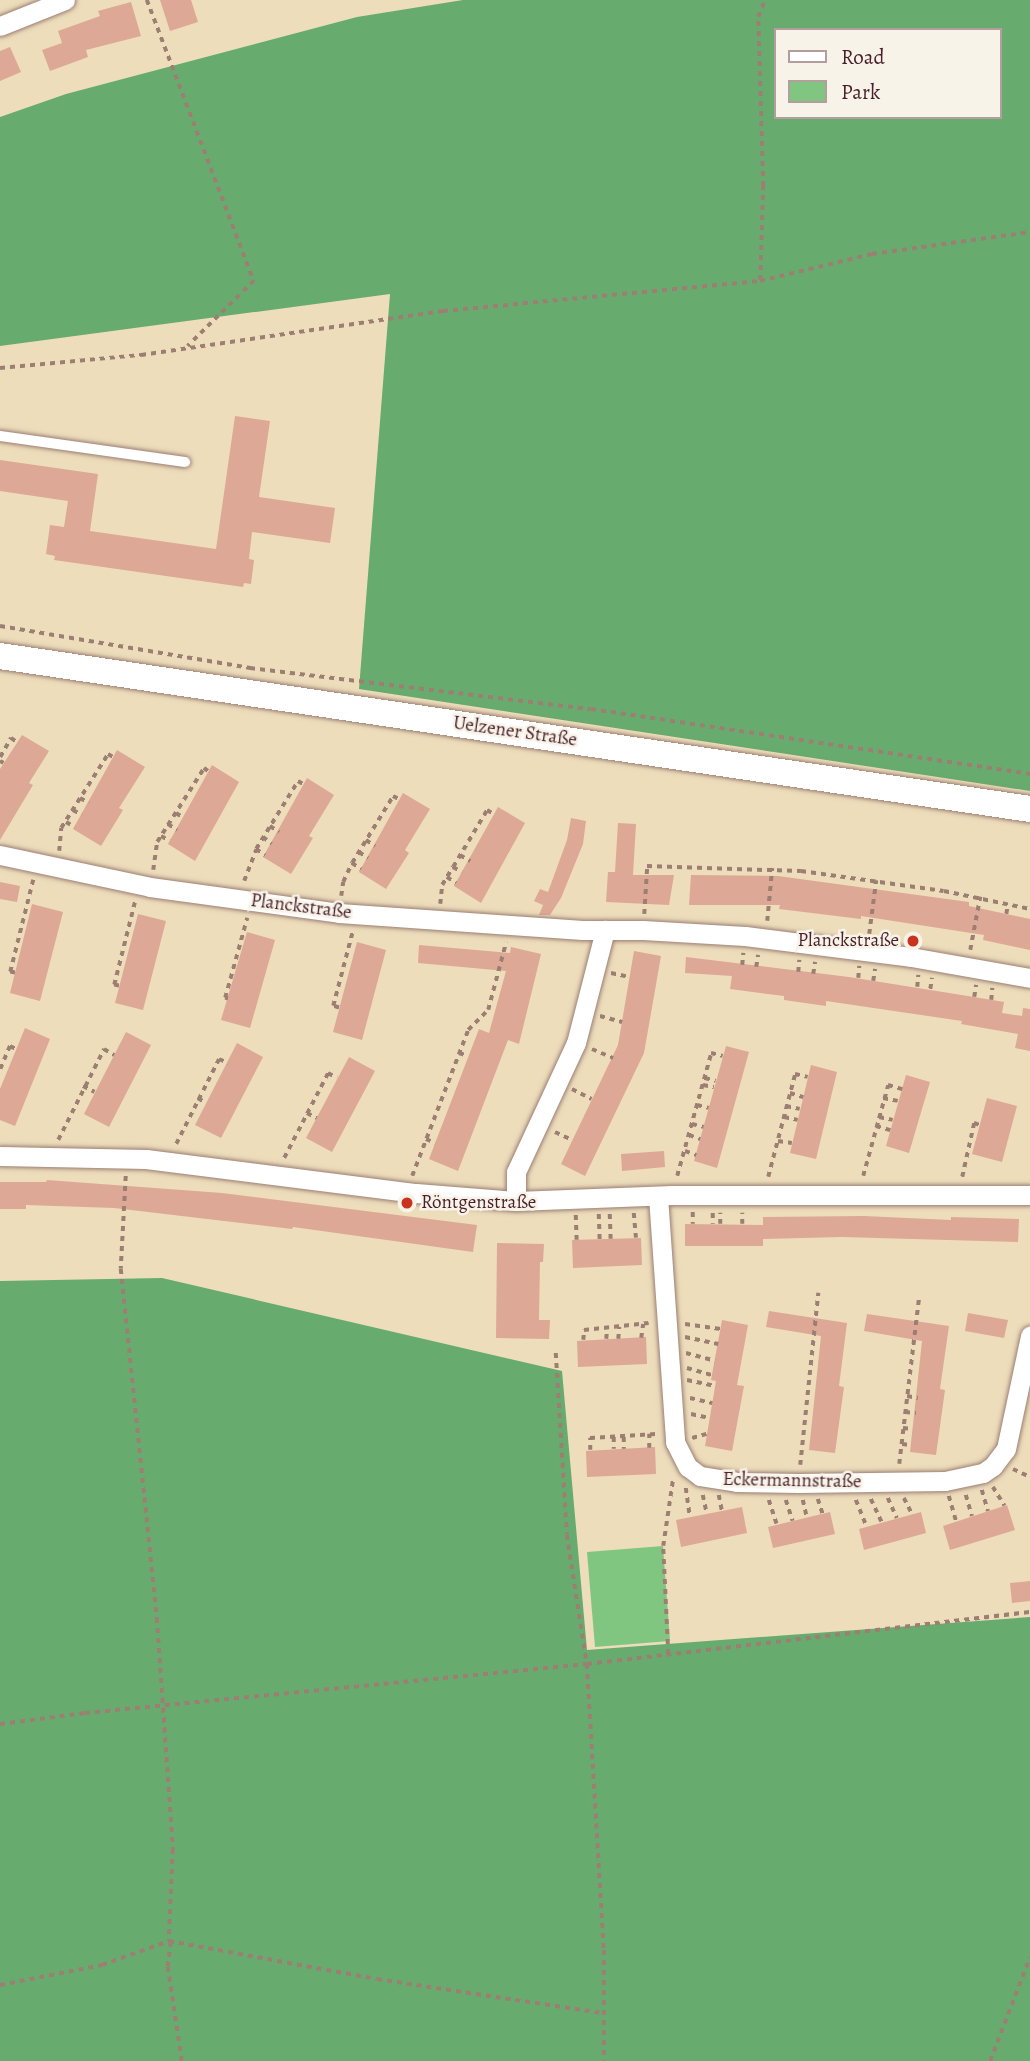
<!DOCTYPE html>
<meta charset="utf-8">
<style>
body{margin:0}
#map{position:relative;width:1030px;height:2061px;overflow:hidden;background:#edddbb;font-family:Alegreya,serif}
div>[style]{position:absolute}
.green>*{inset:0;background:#81c680}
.forest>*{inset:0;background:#68ab6e}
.building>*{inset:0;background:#dea896}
.path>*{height:3.5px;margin-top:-1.75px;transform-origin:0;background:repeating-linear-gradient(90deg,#9c7e73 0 5px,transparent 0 10px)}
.roads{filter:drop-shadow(0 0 2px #9c7e73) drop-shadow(0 0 2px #9c7e73)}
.lane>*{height:10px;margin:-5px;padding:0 5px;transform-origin:5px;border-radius:5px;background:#fff}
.street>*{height:19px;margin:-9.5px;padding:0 9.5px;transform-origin:9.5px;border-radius:9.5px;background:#fff}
.secondary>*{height:26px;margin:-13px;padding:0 13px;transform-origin:13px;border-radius:13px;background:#fff}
.dots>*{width:19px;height:19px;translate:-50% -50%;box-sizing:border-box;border:4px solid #f7f3e8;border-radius:50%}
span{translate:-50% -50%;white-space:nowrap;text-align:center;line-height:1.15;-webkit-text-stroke:5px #f7f3e8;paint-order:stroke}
.street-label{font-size:19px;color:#4a1f2b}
.poi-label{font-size:19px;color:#4a1f2b}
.right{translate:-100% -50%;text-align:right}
.left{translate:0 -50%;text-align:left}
.legend{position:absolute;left:774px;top:28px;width:228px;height:91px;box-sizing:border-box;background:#f7f3e8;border:2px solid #b29e9c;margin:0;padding:9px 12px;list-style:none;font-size:21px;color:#4a1f2b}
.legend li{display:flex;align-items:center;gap:14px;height:35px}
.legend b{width:35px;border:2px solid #b29e9c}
</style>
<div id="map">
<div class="green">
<i style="clip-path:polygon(663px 1546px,670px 1641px,595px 1647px,587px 1552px)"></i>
</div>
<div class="forest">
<i style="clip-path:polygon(evenodd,463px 0,1030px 0,1030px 791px,359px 689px,390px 294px,0 346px,0 117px,66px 94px,357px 17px,463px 0,776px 30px,1000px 30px,1000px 117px,776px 117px,776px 30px)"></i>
<i style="clip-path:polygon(162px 1278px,562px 1371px,587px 1650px,1030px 1617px,1030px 2061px,0 2061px,0 1281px)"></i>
</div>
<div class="building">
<i style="clip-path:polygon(160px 0,191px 0,198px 22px,170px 31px)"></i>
<i style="clip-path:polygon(131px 2px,141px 36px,86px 50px,88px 57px,50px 71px,42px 50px,62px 43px,58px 31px,100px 16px,98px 11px)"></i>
<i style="clip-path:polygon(10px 47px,21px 72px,0 81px,0 51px)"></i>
<i style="clip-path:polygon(235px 416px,270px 421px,259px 497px,335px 508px,330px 543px,252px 532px,249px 559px,254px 560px,251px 584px,244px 583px,243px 587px,54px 560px,55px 556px,46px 554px,50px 525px,64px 527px,68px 501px,0 491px,0 460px,98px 474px,90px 531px,216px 549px)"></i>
<i style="clip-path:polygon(22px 735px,49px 751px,29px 783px,33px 785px,0 840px,0 769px)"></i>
<i style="clip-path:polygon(117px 750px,145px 767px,119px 808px,123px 810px,101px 846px,73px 829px)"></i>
<i style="clip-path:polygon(212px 765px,239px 782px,195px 861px,168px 844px)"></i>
<i style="clip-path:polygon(307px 778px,334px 795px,309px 836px,313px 838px,291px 874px,263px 857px)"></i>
<i style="clip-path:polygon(403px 793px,430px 809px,405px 850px,409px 853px,386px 889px,359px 872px)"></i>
<i style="clip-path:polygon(498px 807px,525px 823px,481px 903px,454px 886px)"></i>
<i style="clip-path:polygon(571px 818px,586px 821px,583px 844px,561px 898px,550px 915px,539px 915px,543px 905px,534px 901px,540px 889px,548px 892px,567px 840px)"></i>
<i style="clip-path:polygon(618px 823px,636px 824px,633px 875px,674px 875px,669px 905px,606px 902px,608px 872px,615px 872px)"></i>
<i style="clip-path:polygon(691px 875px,778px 876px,969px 902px,969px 906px,1030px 919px,1030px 950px,983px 940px,984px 935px,861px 916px,861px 919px,779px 909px,780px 905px,689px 905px)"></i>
<i style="clip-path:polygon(0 882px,20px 886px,17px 902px,0 899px)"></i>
<i style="clip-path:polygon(32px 904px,63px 912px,40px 1001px,10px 993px)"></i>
<i style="clip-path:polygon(138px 914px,166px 921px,143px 1010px,115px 1003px)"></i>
<i style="clip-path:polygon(247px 932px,275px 940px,250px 1028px,221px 1020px)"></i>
<i style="clip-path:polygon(357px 942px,386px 950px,362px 1040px,333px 1032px)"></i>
<i style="clip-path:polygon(419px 945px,510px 953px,511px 947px,541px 954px,519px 1044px,508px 1040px,458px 1171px,429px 1159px,479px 1029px,489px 1033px,506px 971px,418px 963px)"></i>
<i style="clip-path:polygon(634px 951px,661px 956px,644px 1053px,585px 1176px,561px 1164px,618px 1045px)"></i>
<i style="clip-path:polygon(686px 957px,849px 977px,974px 997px,1004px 1002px,1002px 1013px,1022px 1016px,1023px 1008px,1030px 1009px,1030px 1051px,1015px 1048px,1018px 1034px,961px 1024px,962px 1021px,826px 1001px,826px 1006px,784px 1000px,784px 996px,730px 989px,732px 976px,685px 973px)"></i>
<i style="clip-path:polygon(25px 1028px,50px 1039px,15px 1126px,0 1120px,0 1089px)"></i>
<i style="clip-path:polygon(126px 1032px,151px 1045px,109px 1127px,84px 1114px)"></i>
<i style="clip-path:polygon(237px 1043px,263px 1057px,221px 1138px,195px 1125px)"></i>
<i style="clip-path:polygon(726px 1046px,749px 1052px,717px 1168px,694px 1161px)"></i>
<i style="clip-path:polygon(349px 1057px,375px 1071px,332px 1152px,306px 1138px)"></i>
<i style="clip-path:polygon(811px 1065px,837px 1072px,816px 1159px,790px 1153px)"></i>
<i style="clip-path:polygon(906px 1075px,930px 1082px,909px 1153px,886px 1146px)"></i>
<i style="clip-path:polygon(987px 1098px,1017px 1106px,1002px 1162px,972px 1154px)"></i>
<i style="clip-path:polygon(664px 1151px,665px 1167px,622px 1171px,621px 1154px)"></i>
<i style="clip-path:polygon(47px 1180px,222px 1193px,477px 1225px,473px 1252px,293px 1227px,292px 1229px,114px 1208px,26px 1205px,26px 1209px,0 1209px,0 1182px,46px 1182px)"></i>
<i style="clip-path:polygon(864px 1216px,951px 1220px,951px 1217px,1019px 1219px,1018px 1242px,842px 1237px,763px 1239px,763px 1246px,685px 1246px,685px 1224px,763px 1225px,763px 1217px)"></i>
<i style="clip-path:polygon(641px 1238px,642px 1265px,573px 1268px,572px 1240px)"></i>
<i style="clip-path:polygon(497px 1243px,544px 1244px,543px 1262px,540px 1262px,539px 1320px,550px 1320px,549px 1339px,496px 1338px)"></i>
<i style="clip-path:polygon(769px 1311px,847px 1323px,839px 1386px,844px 1387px,835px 1453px,809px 1450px,821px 1336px,766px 1327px)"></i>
<i style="clip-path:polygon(968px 1313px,1008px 1320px,1004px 1338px,965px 1331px)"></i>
<i style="clip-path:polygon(867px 1314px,949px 1326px,940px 1389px,945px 1390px,936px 1455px,910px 1452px,922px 1341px,864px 1331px)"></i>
<i style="clip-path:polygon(722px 1320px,748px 1325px,737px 1385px,744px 1386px,732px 1451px,705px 1446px,716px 1381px,711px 1380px)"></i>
<i style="clip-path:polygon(646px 1337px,647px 1364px,578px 1367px,577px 1341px)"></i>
<i style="clip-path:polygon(655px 1447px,656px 1474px,587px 1477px,586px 1451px)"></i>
<i style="clip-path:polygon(1007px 1505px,1015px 1530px,950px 1550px,943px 1526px)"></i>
<i style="clip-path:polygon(742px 1507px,747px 1533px,681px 1547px,676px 1520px)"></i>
<i style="clip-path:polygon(830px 1512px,835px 1534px,773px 1548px,768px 1527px)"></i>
<i style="clip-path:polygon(921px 1512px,926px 1533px,864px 1550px,859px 1529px)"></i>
<i style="clip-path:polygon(1030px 1581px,1030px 1601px,1012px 1603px,1010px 1583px)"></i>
</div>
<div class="path">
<i style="left:147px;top:0;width:301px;rotate:69.2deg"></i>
<i style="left:254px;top:281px;width:93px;rotate:135.4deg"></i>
<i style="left:760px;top:280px;width:94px;rotate:-88.2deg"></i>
<i style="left:763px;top:186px;width:169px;rotate:-91.7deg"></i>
<i style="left:758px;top:17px;width:18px;rotate:-68deg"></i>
<i style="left:0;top:368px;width:142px;rotate:-5.3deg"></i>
<i style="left:141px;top:355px;width:305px;rotate:-8.3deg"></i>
<i style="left:443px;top:311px;width:318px;rotate:-5.4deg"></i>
<i style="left:760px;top:281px;width:115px;rotate:-13.6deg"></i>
<i style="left:872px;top:254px;width:160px;rotate:-7.9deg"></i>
<i style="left:0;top:626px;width:254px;rotate:9.5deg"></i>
<i style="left:250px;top:668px;width:343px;rotate:6.9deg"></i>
<i style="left:591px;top:709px;width:444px;rotate:8.4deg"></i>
<i style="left:0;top:757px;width:22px;rotate:-60deg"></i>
<i style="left:11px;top:738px;width:7px;rotate:34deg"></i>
<i style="left:0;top:761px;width:4px;rotate:27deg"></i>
<i style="left:80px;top:798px;width:10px;rotate:29deg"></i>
<i style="left:73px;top:810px;width:10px;rotate:29deg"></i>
<i style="left:176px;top:813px;width:9px;rotate:32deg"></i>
<i style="left:66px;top:822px;width:10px;rotate:29deg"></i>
<i style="left:168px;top:824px;width:11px;rotate:34deg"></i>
<i style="left:270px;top:826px;width:11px;rotate:34deg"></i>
<i style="left:161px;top:836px;width:10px;rotate:29deg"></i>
<i style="left:263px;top:837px;width:11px;rotate:38deg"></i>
<i style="left:366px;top:840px;width:11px;rotate:34deg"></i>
<i style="left:256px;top:849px;width:11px;rotate:34deg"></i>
<i style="left:59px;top:851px;width:23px;rotate:-85deg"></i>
<i style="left:61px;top:828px;width:88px;rotate:-57.6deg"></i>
<i style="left:108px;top:754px;width:6px;rotate:31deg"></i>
<i style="left:359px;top:852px;width:11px;rotate:34deg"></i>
<i style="left:460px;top:855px;width:12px;rotate:31deg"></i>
<i style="left:352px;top:863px;width:11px;rotate:34deg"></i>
<i style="left:453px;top:867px;width:10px;rotate:29deg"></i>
<i style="left:153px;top:870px;width:28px;rotate:-82deg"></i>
<i style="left:157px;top:842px;width:88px;rotate:-57.6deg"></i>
<i style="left:204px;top:768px;width:5px;rotate:37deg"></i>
<i style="left:447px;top:877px;width:11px;rotate:34deg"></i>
<i style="left:244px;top:881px;width:34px;rotate:-69deg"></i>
<i style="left:256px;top:849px;width:80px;rotate:-58.3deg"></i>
<i style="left:298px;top:781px;width:6px;rotate:31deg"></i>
<i style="left:341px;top:896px;width:14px;rotate:-82deg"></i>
<i style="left:343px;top:882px;width:21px;rotate:-65deg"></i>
<i style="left:352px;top:863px;width:79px;rotate:-58.5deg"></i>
<i style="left:393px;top:796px;width:7px;rotate:27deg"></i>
<i style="left:440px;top:904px;width:19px;rotate:-84deg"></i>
<i style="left:442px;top:885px;width:21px;rotate:-59deg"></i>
<i style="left:453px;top:867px;width:66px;rotate:-59.2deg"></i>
<i style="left:487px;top:810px;width:8px;rotate:30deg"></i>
<i style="left:644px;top:914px;width:48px;rotate:-86.4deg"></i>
<i style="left:647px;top:866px;width:154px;rotate:1.9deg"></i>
<i style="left:801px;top:871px;width:144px;rotate:8deg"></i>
<i style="left:944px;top:891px;width:88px;rotate:11.8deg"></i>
<i style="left:1006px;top:914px;width:10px;rotate:-79deg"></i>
<i style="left:767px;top:921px;width:53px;rotate:-84.6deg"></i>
<i style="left:869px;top:934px;width:54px;rotate:-82.6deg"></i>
<i style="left:970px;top:950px;width:54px;rotate:-79.3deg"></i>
<i style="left:742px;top:965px;width:12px;rotate:-85deg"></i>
<i style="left:756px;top:967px;width:12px;rotate:-81deg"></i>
<i style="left:798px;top:972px;width:12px;rotate:-85deg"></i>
<i style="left:15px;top:973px;width:5px;rotate:-169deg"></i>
<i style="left:10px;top:972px;width:95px;rotate:-76deg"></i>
<i style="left:611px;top:973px;width:19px;rotate:12deg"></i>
<i style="left:813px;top:974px;width:12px;rotate:-81deg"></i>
<i style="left:858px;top:978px;width:12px;rotate:-85deg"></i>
<i style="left:873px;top:981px;width:12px;rotate:-81deg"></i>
<i style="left:119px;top:986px;width:5px;rotate:-169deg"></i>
<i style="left:114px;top:985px;width:87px;rotate:-76deg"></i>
<i style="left:917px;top:987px;width:12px;rotate:-85deg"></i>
<i style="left:930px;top:989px;width:11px;rotate:-80deg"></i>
<i style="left:974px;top:997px;width:12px;rotate:-81deg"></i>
<i style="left:228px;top:999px;width:3px;rotate:-162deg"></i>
<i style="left:225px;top:998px;width:83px;rotate:-74.6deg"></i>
<i style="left:991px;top:1000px;width:12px;rotate:-85deg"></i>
<i style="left:339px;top:1008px;width:6px;rotate:-162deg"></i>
<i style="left:333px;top:1006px;width:79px;rotate:-75.3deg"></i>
<i style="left:600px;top:1016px;width:23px;rotate:15deg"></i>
<i style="left:592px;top:1049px;width:23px;rotate:23deg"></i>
<i style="left:459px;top:1053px;width:9px;rotate:18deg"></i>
<i style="left:0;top:1069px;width:25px;rotate:-67deg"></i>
<i style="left:10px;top:1046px;width:7px;rotate:27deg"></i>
<i style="left:705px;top:1078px;width:11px;rotate:15deg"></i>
<i style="left:703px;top:1085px;width:11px;rotate:10deg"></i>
<i style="left:83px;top:1086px;width:13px;rotate:27deg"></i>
<i style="left:572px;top:1089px;width:22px;rotate:27deg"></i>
<i style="left:790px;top:1093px;width:14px;rotate:17deg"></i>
<i style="left:198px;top:1098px;width:9px;rotate:32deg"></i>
<i style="left:883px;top:1098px;width:15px;rotate:11deg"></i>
<i style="left:697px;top:1105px;width:12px;rotate:14deg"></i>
<i style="left:786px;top:1106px;width:14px;rotate:12deg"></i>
<i style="left:307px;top:1113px;width:11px;rotate:27deg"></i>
<i style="left:784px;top:1117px;width:14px;rotate:12deg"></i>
<i style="left:879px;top:1117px;width:14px;rotate:12deg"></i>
<i style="left:692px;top:1124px;width:12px;rotate:14deg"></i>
<i style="left:876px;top:1126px;width:15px;rotate:16deg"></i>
<i style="left:555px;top:1132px;width:19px;rotate:25deg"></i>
<i style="left:689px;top:1135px;width:12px;rotate:20deg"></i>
<i style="left:426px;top:1139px;width:10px;rotate:24deg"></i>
<i style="left:58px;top:1140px;width:102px;rotate:-63.2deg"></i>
<i style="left:104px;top:1049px;width:12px;rotate:31deg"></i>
<i style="left:778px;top:1141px;width:14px;rotate:8deg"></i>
<i style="left:176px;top:1144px;width:95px;rotate:-63.2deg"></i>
<i style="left:219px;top:1059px;width:10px;rotate:24deg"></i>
<i style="left:685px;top:1151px;width:12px;rotate:20deg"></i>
<i style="left:284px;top:1158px;width:96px;rotate:-62.6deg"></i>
<i style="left:328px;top:1073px;width:10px;rotate:29deg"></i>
<i style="left:126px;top:1176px;width:93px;rotate:93.1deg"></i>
<i style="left:121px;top:1269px;width:351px;rotate:84.1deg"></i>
<i style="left:157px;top:1618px;width:232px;rotate:86deg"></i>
<i style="left:173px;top:1849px;width:92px;rotate:92.5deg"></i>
<i style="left:412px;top:1176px;width:156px;rotate:-69deg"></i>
<i style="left:468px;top:1030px;width:28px;rotate:-45deg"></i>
<i style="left:488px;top:1010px;width:70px;rotate:-75.2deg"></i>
<i style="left:677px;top:1176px;width:128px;rotate:-74.5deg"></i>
<i style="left:711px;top:1053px;width:12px;rotate:14deg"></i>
<i style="left:863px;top:1176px;width:94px;rotate:-74.6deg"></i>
<i style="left:888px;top:1085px;width:15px;rotate:16deg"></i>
<i style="left:768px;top:1177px;width:106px;rotate:-75.3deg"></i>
<i style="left:795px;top:1074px;width:13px;rotate:13deg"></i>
<i style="left:962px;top:1177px;width:55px;rotate:-77.5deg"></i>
<i style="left:974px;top:1123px;width:6px;rotate:18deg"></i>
<i style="left:693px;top:1212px;width:12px;rotate:90deg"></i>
<i style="left:634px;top:1213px;width:25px;rotate:85deg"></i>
<i style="left:713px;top:1213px;width:11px;rotate:90deg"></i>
<i style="left:599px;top:1214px;width:26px;rotate:88deg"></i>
<i style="left:610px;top:1214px;width:25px;rotate:88deg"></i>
<i style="left:576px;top:1215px;width:25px;rotate:88deg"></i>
<i style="left:720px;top:1224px;width:11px;rotate:-90deg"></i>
<i style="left:742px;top:1224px;width:11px;rotate:-90deg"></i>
<i style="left:685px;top:1324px;width:36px;rotate:8deg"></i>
<i style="left:685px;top:1337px;width:34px;rotate:12deg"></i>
<i style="left:641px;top:1338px;width:14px;rotate:-82deg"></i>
<i style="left:606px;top:1339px;width:12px;rotate:-85deg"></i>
<i style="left:618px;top:1339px;width:12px;rotate:-85deg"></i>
<i style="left:583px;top:1340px;width:10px;rotate:-84deg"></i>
<i style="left:584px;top:1330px;width:65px;rotate:-6.1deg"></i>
<i style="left:556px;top:1353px;width:182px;rotate:86.5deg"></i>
<i style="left:567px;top:1535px;width:131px;rotate:81.2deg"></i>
<i style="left:587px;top:1664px;width:287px;rotate:86.6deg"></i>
<i style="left:604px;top:1950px;width:111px;rotate:90deg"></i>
<i style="left:686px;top:1353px;width:30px;rotate:15deg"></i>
<i style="left:687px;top:1368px;width:26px;rotate:16deg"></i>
<i style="left:687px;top:1380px;width:29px;rotate:12deg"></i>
<i style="left:907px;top:1396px;width:11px;rotate:10deg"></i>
<i style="left:690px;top:1398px;width:23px;rotate:13deg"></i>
<i style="left:905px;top:1412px;width:11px;rotate:5deg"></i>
<i style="left:691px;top:1414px;width:19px;rotate:12deg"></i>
<i style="left:903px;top:1428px;width:10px;rotate:6deg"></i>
<i style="left:614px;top:1437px;width:12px;rotate:90deg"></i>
<i style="left:624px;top:1437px;width:12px;rotate:90deg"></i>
<i style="left:692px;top:1438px;width:15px;rotate:-16deg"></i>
<i style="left:902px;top:1444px;width:9px;rotate:6deg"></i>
<i style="left:649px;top:1448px;width:14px;rotate:-90deg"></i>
<i style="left:590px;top:1450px;width:12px;rotate:-90deg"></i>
<i style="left:590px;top:1438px;width:66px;rotate:-3.5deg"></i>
<i style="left:899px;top:1464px;width:169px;rotate:-83.2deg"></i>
<i style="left:800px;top:1465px;width:173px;rotate:-84deg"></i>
<i style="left:1013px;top:1469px;width:19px;rotate:25deg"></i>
<i style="left:993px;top:1487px;width:22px;rotate:58deg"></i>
<i style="left:686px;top:1488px;width:29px;rotate:82deg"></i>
<i style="left:982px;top:1490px;width:22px;rotate:74deg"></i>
<i style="left:703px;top:1495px;width:19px;rotate:78deg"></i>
<i style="left:719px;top:1495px;width:16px;rotate:79deg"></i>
<i style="left:966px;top:1495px;width:22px;rotate:74deg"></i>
<i style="left:949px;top:1496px;width:26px;rotate:74deg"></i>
<i style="left:888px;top:1498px;width:22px;rotate:66deg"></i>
<i style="left:904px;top:1498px;width:18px;rotate:63deg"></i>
<i style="left:818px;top:1499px;width:16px;rotate:72deg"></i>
<i style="left:871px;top:1499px;width:26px;rotate:65deg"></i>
<i style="left:769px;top:1500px;width:25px;rotate:72deg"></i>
<i style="left:786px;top:1500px;width:22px;rotate:72deg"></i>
<i style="left:803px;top:1500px;width:18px;rotate:77deg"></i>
<i style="left:856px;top:1500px;width:29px;rotate:68deg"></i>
<i style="left:668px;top:1654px;width:108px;rotate:-92.7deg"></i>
<i style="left:663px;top:1546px;width:69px;rotate:-81.6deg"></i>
<i style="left:0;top:1724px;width:86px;rotate:-7.4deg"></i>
<i style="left:85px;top:1713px;width:504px;rotate:-5.57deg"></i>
<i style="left:587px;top:1664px;width:446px;rotate:-6.7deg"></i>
<i style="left:171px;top:1942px;width:25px;rotate:97deg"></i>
<i style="left:168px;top:1967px;width:95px;rotate:81.5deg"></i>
<i style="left:0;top:1985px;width:104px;rotate:-11.1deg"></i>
<i style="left:102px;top:1965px;width:71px;rotate:-19.7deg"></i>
<i style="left:169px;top:1941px;width:211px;rotate:10.4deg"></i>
<i style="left:377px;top:1979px;width:228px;rotate:8.6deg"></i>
<i style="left:990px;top:2061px;width:111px;rotate:-69deg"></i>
</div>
<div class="roads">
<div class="lane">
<i style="left:0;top:436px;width:187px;rotate:8deg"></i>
</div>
<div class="street">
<i style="left:0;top:26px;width:70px;rotate:-21.8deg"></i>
<i style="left:0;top:855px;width:153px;rotate:12deg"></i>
<i style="left:150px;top:887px;width:191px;rotate:7.8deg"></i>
<i style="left:339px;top:913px;width:244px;rotate:4deg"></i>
<i style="left:582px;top:930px;width:61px"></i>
<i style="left:643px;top:930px;width:102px;rotate:3.4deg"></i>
<i style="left:745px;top:936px;width:167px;rotate:7.2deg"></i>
<i style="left:911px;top:957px;width:121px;rotate:10deg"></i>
<i style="left:0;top:1156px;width:146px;rotate:1.2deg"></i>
<i style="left:146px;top:1159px;width:272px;rotate:7.2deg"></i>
<i style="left:416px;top:1193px;width:100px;rotate:4.6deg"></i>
<i style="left:516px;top:1201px;width:156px;rotate:-2.2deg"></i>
<i style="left:672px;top:1195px;width:358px"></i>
<i style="left:658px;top:1196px;width:247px;rotate:86deg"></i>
<i style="left:675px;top:1442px;width:28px;rotate:63deg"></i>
<i style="left:688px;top:1467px;width:15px;rotate:37deg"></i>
<i style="left:700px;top:1476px;width:36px;rotate:9deg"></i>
<i style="left:736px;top:1482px;width:63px;rotate:0.9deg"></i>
<i style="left:799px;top:1483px;width:146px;rotate:-0.8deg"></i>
<i style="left:945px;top:1481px;width:39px;rotate:-12deg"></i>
<i style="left:983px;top:1473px;width:12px;rotate:-35deg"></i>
<i style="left:993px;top:1466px;width:21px;rotate:-53deg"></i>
<i style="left:1006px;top:1449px;width:116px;rotate:-78deg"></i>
<i style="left:516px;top:1201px;width:29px;rotate:-90deg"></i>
<i style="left:516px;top:1172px;width:142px;rotate:-65.1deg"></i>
<i style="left:576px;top:1043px;width:117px;rotate:-75.6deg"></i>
</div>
<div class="secondary">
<i style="left:0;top:656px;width:1041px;rotate:8.45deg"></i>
</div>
</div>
<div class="dots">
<i style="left:913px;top:941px;background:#c8321e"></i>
<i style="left:407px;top:1203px;background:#c8321e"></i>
</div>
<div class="street-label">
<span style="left:515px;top:732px;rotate:8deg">Uelzener Straße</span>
<span style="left:301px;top:907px;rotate:7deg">Planckstraße</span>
<span style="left:792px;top:1481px;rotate:1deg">Eckermannstraße</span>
</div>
<div class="poi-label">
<span class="right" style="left:899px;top:941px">Planckstraße</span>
<span class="left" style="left:421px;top:1203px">Röntgenstraße</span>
</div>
<ul class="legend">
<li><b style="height:9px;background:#fff"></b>Road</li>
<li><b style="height:19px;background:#81c680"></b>Park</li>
</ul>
</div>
